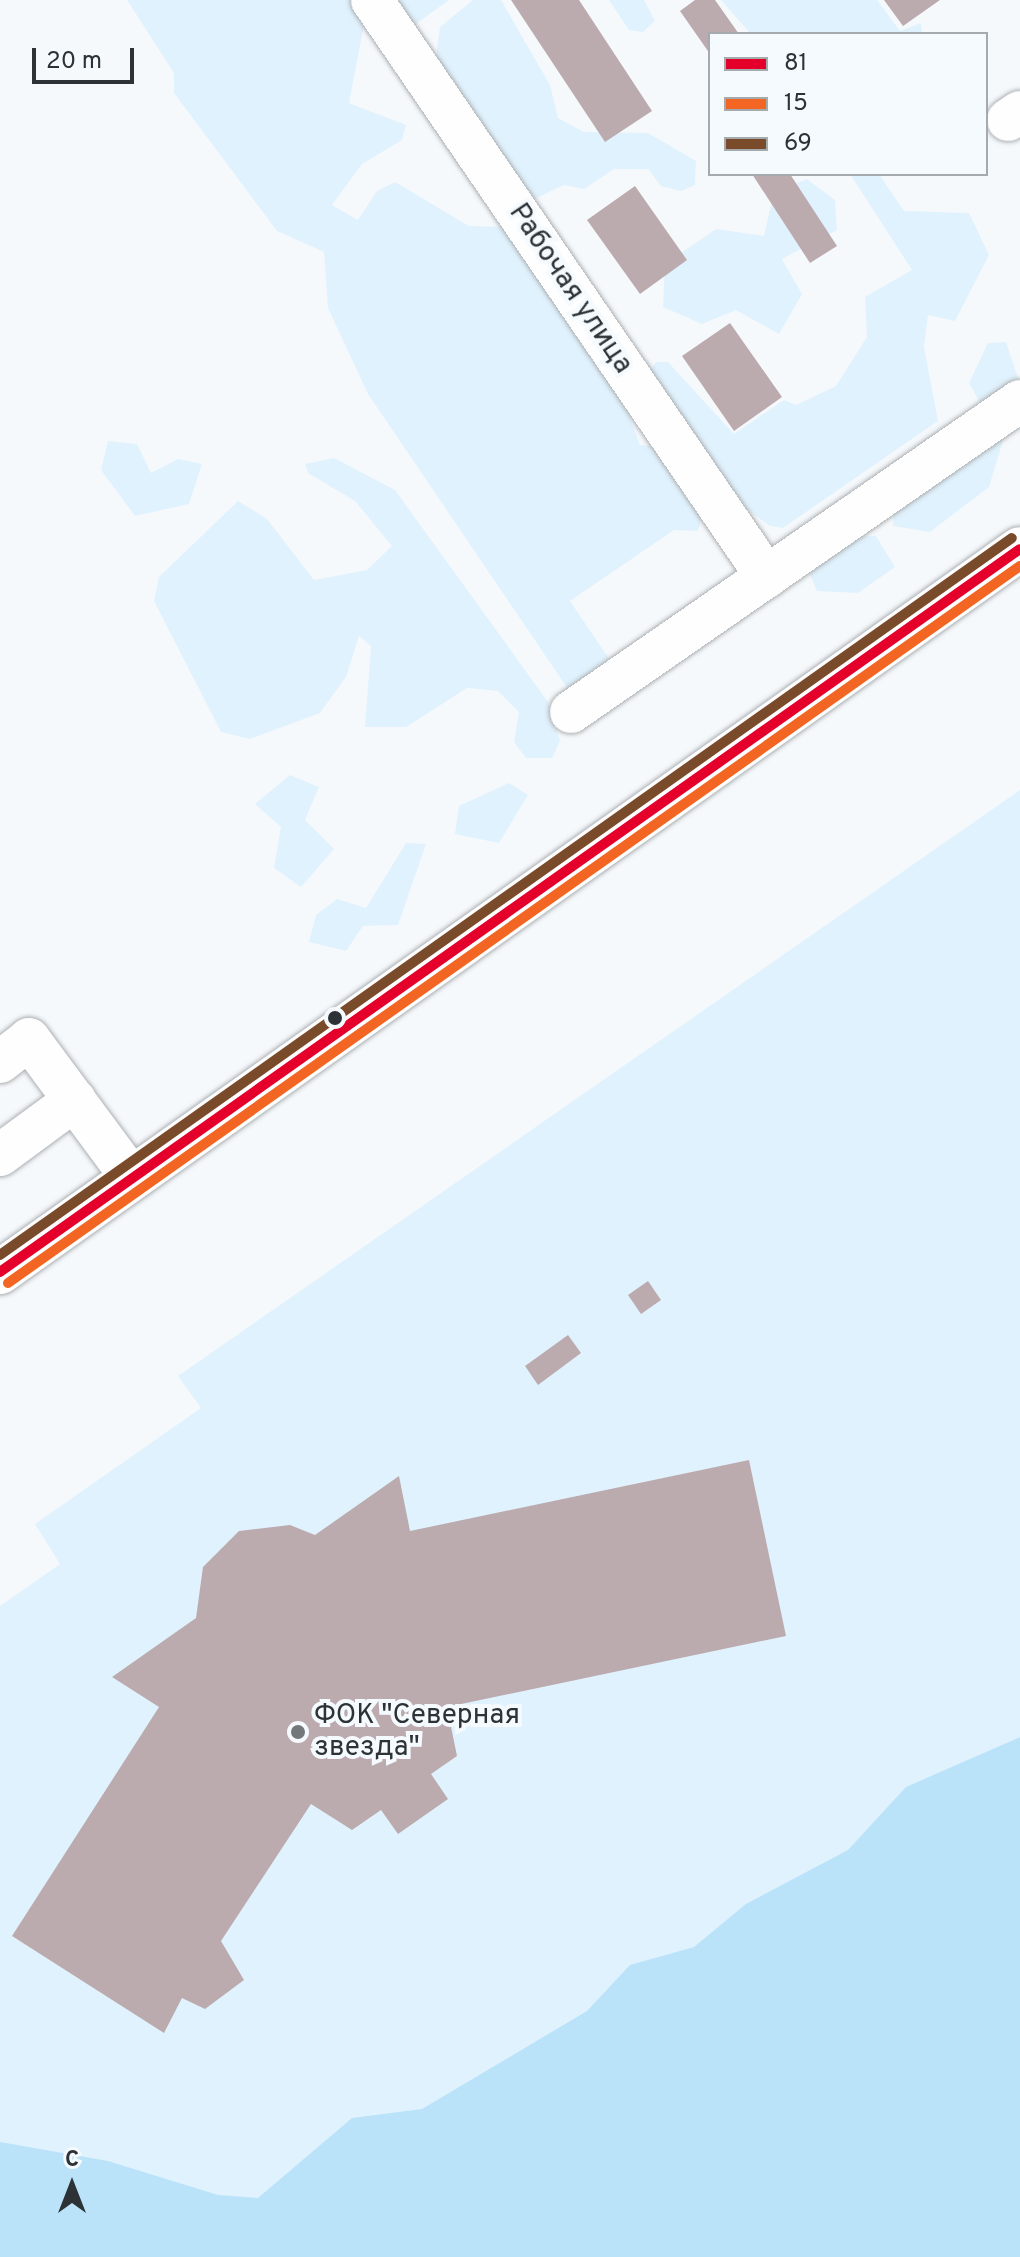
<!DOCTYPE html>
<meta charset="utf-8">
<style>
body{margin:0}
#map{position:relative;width:1020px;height:2257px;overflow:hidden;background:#f6f9fc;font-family:Overpass,sans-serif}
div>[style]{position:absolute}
.green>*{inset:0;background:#e0f2fd}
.water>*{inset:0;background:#bae3fa}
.building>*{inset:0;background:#bcabae}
.roads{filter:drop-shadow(0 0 2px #acb0b3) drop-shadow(0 0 2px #acb0b3)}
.minor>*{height:42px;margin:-21px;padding:0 21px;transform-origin:21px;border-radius:21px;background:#fefeff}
.major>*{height:44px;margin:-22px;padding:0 22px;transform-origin:22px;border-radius:22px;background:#fefeff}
.bus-1>*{height:10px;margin:-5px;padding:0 5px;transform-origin:5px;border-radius:5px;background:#e4002b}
.bus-2>*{height:10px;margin:-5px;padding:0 5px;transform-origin:5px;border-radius:5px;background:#f26522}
.bus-3>*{height:10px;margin:-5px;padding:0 5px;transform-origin:5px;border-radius:5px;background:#7a4b2a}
.dots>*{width:22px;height:22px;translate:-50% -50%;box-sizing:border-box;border:4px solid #f4fafe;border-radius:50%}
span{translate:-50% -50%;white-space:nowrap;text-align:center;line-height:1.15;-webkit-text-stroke:8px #f4fafe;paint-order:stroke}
.street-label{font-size:28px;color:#2c3235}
.poi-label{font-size:28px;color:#2c3235}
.left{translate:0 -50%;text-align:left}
.legend{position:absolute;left:708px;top:32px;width:280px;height:144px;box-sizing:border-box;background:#f4fafe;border:2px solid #a4aaae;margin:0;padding:10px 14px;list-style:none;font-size:24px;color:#2c3235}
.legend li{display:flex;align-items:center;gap:16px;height:40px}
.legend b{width:40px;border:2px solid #a4aaae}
.north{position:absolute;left:32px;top:2145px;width:80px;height:80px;-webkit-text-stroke:6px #f4fafe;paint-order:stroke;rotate:0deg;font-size:22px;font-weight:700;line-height:32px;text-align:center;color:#2c3235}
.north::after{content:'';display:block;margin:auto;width:28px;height:36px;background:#2c3235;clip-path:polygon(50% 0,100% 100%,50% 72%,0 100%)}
.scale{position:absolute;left:32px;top:48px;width:102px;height:36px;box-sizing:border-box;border:4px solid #2c3235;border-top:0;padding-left:10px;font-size:24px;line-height:28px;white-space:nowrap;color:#2c3235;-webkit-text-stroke:6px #f4fafe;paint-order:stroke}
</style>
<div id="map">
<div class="green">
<i style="clip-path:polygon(127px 0,357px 0,366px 14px,349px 103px,406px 125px,402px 140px,362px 164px,332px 205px,358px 220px,377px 191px,395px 182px,469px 226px,509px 227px,611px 367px,640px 445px,658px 446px,703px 512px,698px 531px,674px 530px,570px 601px,612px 663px,568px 689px,368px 394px,328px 308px,324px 252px,277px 231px,174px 93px,174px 73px)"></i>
<i style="clip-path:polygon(379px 0,449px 0,409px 29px)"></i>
<i style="clip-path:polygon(473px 0,501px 0,550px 85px,558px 118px,584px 132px,648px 133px,696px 161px,695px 185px,681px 191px,661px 186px,648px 169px,614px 169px,584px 189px,564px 185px,528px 202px,435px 63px,440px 27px)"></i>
<i style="clip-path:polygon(609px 0,644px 0,655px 21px,643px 32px,629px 30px)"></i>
<i style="clip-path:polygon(721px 0,877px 0,900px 31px,921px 23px,922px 34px,751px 34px)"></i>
<i style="clip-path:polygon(850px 174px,879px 174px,904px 211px,969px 213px,989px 255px,955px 321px,928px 315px,924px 347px,938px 421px,783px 528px,770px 526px,729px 496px,648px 374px,656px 362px,668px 362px,734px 434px,784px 400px,796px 405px,836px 386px,867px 337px,865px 297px,912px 270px)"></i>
<i style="clip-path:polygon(807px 179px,835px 200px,837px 230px,782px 259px,802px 294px,779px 334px,736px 310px,702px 324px,663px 307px,665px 264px,716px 229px,764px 236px,774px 192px)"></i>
<i style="clip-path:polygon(1006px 342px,1020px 384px,989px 487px,930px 532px,893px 526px,897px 483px,982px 406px,969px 383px,988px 343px)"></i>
<i style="clip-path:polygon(108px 441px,137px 444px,151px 473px,178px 459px,202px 464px,189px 504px,135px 516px,101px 470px)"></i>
<i style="clip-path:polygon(334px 458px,395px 490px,548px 702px,560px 741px,552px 758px,526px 758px,514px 742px,519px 712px,498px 691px,467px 688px,406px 727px,365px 727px,371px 646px,359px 636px,346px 677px,320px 713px,250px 739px,221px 732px,154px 601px,159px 577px,238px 501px,267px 519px,314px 580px,367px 570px,392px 546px,355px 501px,308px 473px,305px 464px)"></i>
<i style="clip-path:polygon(876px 536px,895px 567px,858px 593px,817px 591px,808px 570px,836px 538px)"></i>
<i style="clip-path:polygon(290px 775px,319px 787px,305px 820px,334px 849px,301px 887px,274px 868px,281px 827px,255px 804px)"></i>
<i style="clip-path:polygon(509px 783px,528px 795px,499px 843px,455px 834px,459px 806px)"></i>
<i style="clip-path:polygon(1020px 790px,1020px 2257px,0 2257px,0 1606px,60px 1564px,35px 1524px,201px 1408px,178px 1376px)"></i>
<i style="clip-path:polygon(406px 843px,426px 844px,398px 925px,363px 926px,346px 951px,309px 942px,316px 915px,337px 899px,366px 908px)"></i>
</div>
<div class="water">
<i style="clip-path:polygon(1020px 1737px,1020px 2257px,0 2257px,0 2142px,108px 2161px,218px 2195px,258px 2198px,352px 2118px,422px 2109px,587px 2011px,630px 1965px,694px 1947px,746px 1904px,848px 1850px,906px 1787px)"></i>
</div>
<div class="building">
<i style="clip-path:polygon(511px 0,579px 0,652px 111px,605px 142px)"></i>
<i style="clip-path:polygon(695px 0,715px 0,739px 34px,710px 34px,710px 54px,680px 11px)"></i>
<i style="clip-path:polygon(884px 0,940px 0,903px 26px)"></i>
<i style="clip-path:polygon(752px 174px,790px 174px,837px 246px,810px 263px)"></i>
<i style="clip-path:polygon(635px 186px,687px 260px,640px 294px,587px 220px)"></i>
<i style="clip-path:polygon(730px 323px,782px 397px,734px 431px,682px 356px)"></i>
<i style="clip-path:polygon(648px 1281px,661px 1300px,641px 1314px,628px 1295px)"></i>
<i style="clip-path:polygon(568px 1335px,581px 1353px,538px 1385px,525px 1366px)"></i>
<i style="clip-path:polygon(749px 1460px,786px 1636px,447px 1707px,457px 1756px,431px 1774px,448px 1799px,398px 1834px,381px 1810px,352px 1830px,311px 1804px,221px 1941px,244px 1980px,205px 2009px,182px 1998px,164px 2033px,12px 1936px,159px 1707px,112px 1677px,196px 1618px,203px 1567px,239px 1531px,290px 1525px,315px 1535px,399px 1476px,410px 1531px)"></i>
</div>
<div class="roads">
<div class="minor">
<i style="left:372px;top:0;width:699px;rotate:55.61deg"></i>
<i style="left:1008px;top:120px;width:14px;rotate:-34deg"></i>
<i style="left:571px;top:712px;width:546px;rotate:-34.71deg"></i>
<i style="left:0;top:1062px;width:37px;rotate:-38deg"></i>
<i style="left:29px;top:1039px;width:173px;rotate:53.5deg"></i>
<i style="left:0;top:1155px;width:93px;rotate:-36.3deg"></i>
</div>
<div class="major">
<i style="left:0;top:1272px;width:1250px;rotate:-35.33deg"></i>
</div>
</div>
<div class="bus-1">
<i style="left:0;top:1272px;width:1250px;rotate:-35.33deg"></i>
</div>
<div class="bus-2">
<i style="left:8px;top:1283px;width:1240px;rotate:-35.32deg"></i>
</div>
<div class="bus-3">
<i style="left:0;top:1255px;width:1240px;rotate:-35.32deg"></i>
</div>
<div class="dots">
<i style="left:335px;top:1018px;background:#2c3235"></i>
<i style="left:298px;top:1732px;background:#73787b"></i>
</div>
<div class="street-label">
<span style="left:570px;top:289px;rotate:56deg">Рабочая улица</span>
</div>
<div class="poi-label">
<span class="left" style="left:314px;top:1732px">ФОК "Северная<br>звезда"</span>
</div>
<ul class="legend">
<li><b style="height:10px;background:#e4002b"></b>81</li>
<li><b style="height:10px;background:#f26522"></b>15</li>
<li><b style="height:10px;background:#7a4b2a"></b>69</li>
</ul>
<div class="north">С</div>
<div class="scale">20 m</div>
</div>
